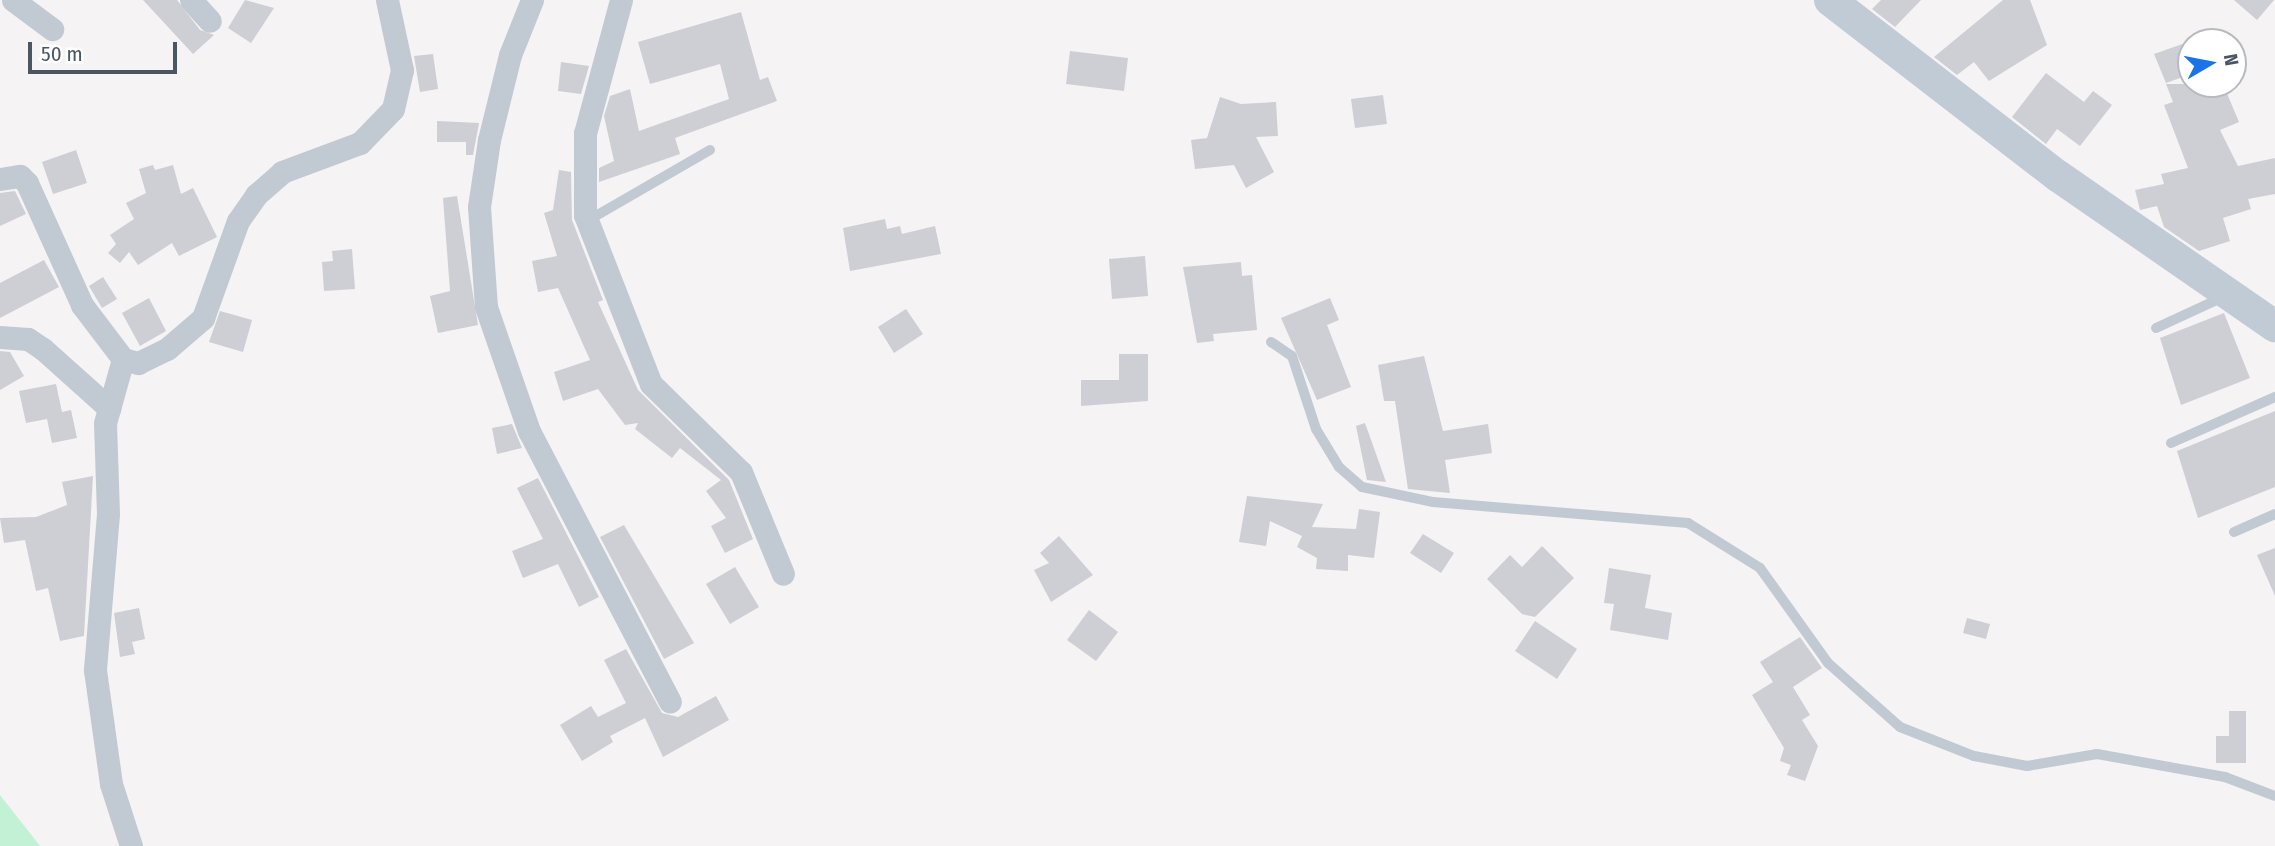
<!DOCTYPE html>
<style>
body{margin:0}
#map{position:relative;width:2275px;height:846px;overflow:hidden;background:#f5f3f3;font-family:"Fira Sans Condensed",sans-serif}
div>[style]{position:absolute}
.green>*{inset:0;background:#c3f1d5}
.building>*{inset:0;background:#cdcfd5}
.lane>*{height:10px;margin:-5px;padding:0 5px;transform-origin:5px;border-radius:5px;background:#c1cad2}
.street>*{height:23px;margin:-11.5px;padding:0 11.5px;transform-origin:11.5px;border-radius:11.5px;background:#c1cad2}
.secondary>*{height:32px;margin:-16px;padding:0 16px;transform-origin:16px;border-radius:16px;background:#c1cbd6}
span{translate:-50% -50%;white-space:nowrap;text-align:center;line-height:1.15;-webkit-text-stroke:5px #fff;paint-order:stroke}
.north{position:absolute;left:2177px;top:28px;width:70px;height:70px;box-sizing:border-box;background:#fff;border:2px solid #b7bbc0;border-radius:50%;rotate:80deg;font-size:19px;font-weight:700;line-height:28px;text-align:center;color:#4a5661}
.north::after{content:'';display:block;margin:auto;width:24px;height:32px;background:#1a73e8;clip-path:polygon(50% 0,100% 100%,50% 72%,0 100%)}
.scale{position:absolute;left:28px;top:42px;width:149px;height:32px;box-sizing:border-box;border:4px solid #4a5661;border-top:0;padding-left:9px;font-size:21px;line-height:24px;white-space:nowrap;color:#4a5661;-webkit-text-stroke:5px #fff;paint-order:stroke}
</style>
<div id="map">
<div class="green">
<i style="clip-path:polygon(0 795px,40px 846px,0 846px)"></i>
</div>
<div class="building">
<i style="clip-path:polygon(143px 0,177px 0,200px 30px,214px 35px,193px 54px)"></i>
<i style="clip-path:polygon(245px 0,274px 8px,251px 43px,228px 28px)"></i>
<i style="clip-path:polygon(1881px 0,1921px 0,1895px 27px,1872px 9px)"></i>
<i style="clip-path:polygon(2003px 0,2030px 0,2047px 45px,1989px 81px,1974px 62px,1957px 75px,1934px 57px)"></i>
<i style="clip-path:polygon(2234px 0,2274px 0,2257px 20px)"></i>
<i style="clip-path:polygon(741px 12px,760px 80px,768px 77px,777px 101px,675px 138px,680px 154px,599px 182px,599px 168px,614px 161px,604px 116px,610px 96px,630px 89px,639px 131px,729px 99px,720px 64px,650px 84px,638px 42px)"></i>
<i style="clip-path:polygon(2191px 41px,2191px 74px,2166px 83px,2154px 54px)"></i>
<i style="clip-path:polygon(1070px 51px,1128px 58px,1124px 91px,1066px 84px)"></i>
<i style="clip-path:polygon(433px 54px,438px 89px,420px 92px,414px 56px)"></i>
<i style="clip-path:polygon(561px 62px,589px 66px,581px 94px,558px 91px)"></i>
<i style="clip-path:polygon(2046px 73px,2084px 102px,2093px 91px,2112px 105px,2080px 146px,2057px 129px,2046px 144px,2012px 117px)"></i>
<i style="clip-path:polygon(2166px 84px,2223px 84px,2239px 122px,2220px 130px,2238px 166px,2275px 158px,2275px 194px,2248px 199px,2251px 209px,2223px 218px,2230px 241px,2199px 251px,2164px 227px,2157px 206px,2140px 210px,2135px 190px,2164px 184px,2161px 174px,2188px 168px,2164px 105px,2173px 102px)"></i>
<i style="clip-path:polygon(1383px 95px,1387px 124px,1355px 128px,1351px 99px)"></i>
<i style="clip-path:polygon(1220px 97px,1241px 104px,1276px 102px,1278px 136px,1256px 137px,1274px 172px,1246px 188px,1234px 165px,1195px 169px,1191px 140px,1207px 138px)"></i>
<i style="clip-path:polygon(437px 121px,479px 123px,473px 155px,466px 155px,466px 142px,437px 142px)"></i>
<i style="clip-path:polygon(76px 150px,87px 183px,53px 194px,42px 162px)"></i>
<i style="clip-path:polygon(153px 165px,155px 170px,173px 165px,181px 194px,193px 188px,217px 237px,179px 256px,172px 243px,138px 265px,129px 252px,120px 263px,108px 253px,116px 244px,110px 235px,134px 219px,126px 203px,146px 193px,139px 169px)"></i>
<i style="clip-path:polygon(559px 170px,571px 172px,572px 220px,603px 300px,598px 302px,638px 390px,729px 480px,753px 539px,725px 553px,711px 526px,726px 518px,706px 491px,721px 480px,680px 448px,672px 458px,635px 429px,638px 423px,625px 425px,598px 389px,563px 401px,554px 372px,590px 360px,558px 288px,538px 292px,532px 261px,557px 256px,544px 213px,553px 210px)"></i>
<i style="clip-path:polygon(15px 191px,26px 214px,0 226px,0 193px)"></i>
<i style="clip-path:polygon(457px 196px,478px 325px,438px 333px,430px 296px,450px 291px,443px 198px)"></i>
<i style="clip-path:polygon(885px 219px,887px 229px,900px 226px,902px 234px,935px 226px,941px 254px,850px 271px,843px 228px)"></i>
<i style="clip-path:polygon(352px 249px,355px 289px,324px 291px,322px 262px,333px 261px,332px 251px)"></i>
<i style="clip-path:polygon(1145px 256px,1148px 296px,1112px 299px,1109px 259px)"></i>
<i style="clip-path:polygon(44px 260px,59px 287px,0 318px,0 283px)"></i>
<i style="clip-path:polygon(1241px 262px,1242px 276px,1252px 275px,1257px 330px,1213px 334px,1214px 341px,1197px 343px,1183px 267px)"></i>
<i style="clip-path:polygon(103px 277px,117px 299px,102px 308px,89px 286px)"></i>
<i style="clip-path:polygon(149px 298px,166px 331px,140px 346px,122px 313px)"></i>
<i style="clip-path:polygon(1330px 298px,1339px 320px,1327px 325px,1351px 387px,1317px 400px,1281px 318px)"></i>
<i style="clip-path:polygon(906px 309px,923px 334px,894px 353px,878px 327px)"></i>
<i style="clip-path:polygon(220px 311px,252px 320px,243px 352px,209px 342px)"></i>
<i style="clip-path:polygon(2224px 313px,2250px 378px,2181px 405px,2160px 338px)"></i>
<i style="clip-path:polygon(0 351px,10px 352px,24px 376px,0 390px)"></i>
<i style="clip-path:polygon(1119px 354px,1148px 354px,1148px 401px,1081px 406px,1081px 380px,1119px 380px)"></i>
<i style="clip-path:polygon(1424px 356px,1443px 431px,1488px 424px,1492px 453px,1445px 460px,1450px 493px,1408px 489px,1395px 401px,1384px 401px,1378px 365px)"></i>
<i style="clip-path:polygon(56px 384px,62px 412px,71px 410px,77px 438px,52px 443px,47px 419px,26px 423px,19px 391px)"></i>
<i style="clip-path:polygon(2275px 411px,2275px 487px,2198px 518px,2177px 451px)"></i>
<i style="clip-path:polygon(1365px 423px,1386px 482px,1367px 480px,1356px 426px)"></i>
<i style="clip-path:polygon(512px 424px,522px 448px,497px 454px,492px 428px)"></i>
<i style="clip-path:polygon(93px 476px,84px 636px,60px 641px,48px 588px,36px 591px,25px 540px,4px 543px,0 518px,36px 517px,67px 505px,62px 482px)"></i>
<i style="clip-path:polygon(538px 478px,599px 597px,579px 607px,558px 564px,523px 578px,512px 551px,543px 539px,517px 488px)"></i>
<i style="clip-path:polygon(1247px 496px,1323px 504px,1312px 527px,1356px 529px,1359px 509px,1380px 512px,1374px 558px,1348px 555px,1348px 571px,1316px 569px,1317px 558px,1297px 547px,1302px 536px,1270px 521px,1266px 546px,1239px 542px)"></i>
<i style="clip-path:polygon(624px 525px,694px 643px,664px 659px,600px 537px)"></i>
<i style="clip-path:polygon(1423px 534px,1454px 553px,1441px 573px,1410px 553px)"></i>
<i style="clip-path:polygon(1059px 536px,1093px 575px,1051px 602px,1034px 570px,1049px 563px,1040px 553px)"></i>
<i style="clip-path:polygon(1542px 546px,1574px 578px,1535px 617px,1522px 614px,1487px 579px,1510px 555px,1522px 567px)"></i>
<i style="clip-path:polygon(2275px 548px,2275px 596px,2257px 555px)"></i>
<i style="clip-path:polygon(735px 567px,759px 607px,730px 624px,706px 584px)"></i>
<i style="clip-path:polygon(1609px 568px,1651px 575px,1645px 608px,1672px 613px,1668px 640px,1610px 630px,1614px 604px,1604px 603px)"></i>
<i style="clip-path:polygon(139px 608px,145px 639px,132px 642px,135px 654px,120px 657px,114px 613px)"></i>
<i style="clip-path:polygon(1089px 610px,1118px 632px,1096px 661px,1067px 640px)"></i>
<i style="clip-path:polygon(1967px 618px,1990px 624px,1986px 639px,1963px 633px)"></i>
<i style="clip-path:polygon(1535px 621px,1577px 649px,1557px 679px,1515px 651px)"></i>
<i style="clip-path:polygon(1800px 637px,1822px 668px,1793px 687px,1810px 715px,1802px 720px,1818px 746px,1805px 781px,1787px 775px,1791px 765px,1780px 761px,1784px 748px,1752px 695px,1773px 682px,1760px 662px)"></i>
<i style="clip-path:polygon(626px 649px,662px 713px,678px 717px,716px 696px,729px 720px,663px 757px,645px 718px,610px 736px,613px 742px,582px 761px,560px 725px,591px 706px,598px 717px,626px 703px,604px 660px)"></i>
<i style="clip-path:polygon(2229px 711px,2246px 711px,2246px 763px,2216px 763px,2216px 736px,2229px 736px)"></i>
</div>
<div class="lane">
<i style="left:587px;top:221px;width:142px;rotate:-30deg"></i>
<i style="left:2156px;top:328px;width:74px;rotate:-24.8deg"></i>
<i style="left:1271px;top:342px;width:25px;rotate:34deg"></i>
<i style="left:1292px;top:356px;width:77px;rotate:71.8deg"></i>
<i style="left:1316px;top:429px;width:44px;rotate:58.8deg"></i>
<i style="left:1339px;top:467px;width:30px;rotate:41deg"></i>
<i style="left:1362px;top:487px;width:73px;rotate:11.9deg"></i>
<i style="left:1433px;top:502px;width:256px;rotate:4.7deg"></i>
<i style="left:1688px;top:523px;width:85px;rotate:32deg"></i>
<i style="left:1760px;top:568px;width:117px;rotate:54.4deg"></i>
<i style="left:1828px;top:663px;width:96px;rotate:41.6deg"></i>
<i style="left:1900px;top:727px;width:79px;rotate:21.4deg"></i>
<i style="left:1974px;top:756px;width:54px;rotate:10.7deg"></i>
<i style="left:2027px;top:766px;width:71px;rotate:-9.7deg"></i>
<i style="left:2097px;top:754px;width:130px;rotate:10.2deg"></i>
<i style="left:2225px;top:777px;width:53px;rotate:20.8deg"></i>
<i style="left:2171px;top:443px;width:114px;rotate:-23.9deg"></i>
<i style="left:2234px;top:532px;width:45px;rotate:-23.7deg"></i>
</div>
<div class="street">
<i style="left:13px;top:0;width:49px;rotate:36.6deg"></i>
<i style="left:191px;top:0;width:28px;rotate:48deg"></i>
<i style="left:532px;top:0;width:59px;rotate:111.8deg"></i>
<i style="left:510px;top:55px;width:88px;rotate:103.9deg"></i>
<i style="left:489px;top:140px;width:68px;rotate:98.5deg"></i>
<i style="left:479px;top:207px;width:100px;rotate:86deg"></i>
<i style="left:486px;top:307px;width:131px;rotate:70.9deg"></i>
<i style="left:529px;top:431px;width:305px;rotate:62.5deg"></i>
<i style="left:621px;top:0;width:138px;rotate:105.1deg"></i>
<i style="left:585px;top:133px;width:82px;rotate:90deg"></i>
<i style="left:585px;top:215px;width:181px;rotate:68.7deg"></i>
<i style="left:651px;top:384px;width:126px;rotate:44.4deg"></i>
<i style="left:741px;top:472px;width:110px;rotate:67.6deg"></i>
<i style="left:0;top:179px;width:20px;rotate:-9deg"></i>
<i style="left:20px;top:176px;width:10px;rotate:45deg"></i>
<i style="left:27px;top:183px;width:134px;rotate:65.7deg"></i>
<i style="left:82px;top:305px;width:68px;rotate:52.8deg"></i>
<i style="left:123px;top:359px;width:16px;rotate:15deg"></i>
<i style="left:138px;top:363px;width:32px;rotate:-26deg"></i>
<i style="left:167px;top:349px;width:48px;rotate:-40.7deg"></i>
<i style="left:203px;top:318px;width:103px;rotate:-70.2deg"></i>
<i style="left:238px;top:221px;width:32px;rotate:-55deg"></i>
<i style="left:256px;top:195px;width:35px;rotate:-41deg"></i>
<i style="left:282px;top:172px;width:83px;rotate:-20.4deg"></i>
<i style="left:360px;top:143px;width:47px;rotate:-45.9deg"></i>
<i style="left:393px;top:109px;width:40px;rotate:-77deg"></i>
<i style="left:402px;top:70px;width:72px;rotate:-102.1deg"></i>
<i style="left:0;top:337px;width:28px;rotate:4deg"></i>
<i style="left:28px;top:339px;width:18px;rotate:34deg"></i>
<i style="left:43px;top:349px;width:89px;rotate:41.8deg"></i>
<i style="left:123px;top:359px;width:66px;rotate:105.7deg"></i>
<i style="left:105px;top:423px;width:91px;rotate:88.1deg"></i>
<i style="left:108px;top:514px;width:157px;rotate:94.8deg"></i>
<i style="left:95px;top:670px;width:115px;rotate:82deg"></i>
<i style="left:111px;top:784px;width:65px;rotate:72.1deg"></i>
</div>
<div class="secondary">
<i style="left:1830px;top:0;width:288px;rotate:37.7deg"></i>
<i style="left:2058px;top:176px;width:264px;rotate:34.7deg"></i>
</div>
<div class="north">N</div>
<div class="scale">50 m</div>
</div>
